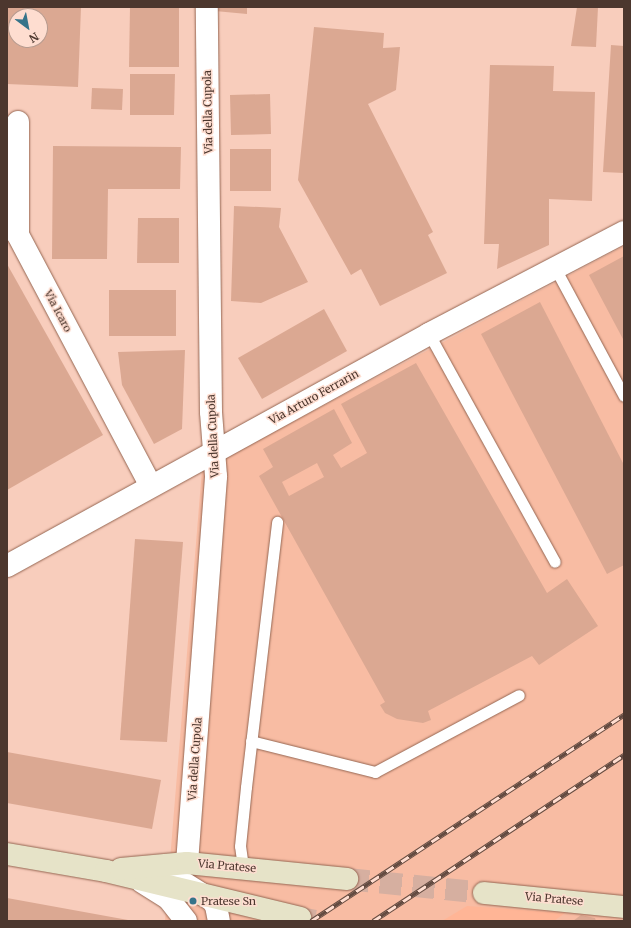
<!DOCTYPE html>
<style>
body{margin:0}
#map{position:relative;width:631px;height:928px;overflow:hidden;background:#f8cdbc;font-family:Merriweather,serif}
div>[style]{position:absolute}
.built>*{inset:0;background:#f8bca3}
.green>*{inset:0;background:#ffb596}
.building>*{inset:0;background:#dba892}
.secondary-tunnel>*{height:22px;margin-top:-11px;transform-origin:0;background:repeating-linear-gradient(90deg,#d6afa0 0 22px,transparent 0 33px)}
.roads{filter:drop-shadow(0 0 1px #956652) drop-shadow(0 0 1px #956652)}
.lane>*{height:11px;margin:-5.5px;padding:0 5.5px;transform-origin:5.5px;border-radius:5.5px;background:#fff}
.street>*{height:22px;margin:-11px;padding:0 11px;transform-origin:11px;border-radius:11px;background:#fff}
.secondary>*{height:22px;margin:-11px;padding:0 11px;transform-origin:11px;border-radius:11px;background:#e6e3c8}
.rail>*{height:4.5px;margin-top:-2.25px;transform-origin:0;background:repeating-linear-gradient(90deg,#feddd0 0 9px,#634b41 0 18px);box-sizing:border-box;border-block:1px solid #634b41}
.dots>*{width:11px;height:11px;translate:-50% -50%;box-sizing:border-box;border:2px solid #feddd0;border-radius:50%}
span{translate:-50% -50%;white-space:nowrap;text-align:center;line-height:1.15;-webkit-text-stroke:3px #feddd0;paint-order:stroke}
.street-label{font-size:11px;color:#4c372e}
.poi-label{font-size:11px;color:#4c372e}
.left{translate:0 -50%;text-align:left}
.frame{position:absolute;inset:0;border:8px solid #4c372e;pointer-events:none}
.north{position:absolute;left:8px;top:8px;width:40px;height:40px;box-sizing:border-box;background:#feddd0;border:1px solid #b79b8f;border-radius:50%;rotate:148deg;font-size:11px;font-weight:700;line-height:16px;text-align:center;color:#4c372e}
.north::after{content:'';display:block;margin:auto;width:14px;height:18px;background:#36748a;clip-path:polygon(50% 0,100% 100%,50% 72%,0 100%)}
</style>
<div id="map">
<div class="built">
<i style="clip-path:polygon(624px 246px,624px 921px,165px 921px,202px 470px)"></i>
</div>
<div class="green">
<i style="clip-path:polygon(467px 906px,565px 913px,554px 921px,442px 921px)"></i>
</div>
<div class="building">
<i style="clip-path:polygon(evenodd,7px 7px,81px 7px,78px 87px,7px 84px,7px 7px,16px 16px,40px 16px,40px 40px,16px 40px,16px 16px)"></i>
<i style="clip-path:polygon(130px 7px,179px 7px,179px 67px,129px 67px)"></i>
<i style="clip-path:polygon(215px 7px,247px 7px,247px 14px,215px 11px)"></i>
<i style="clip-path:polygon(577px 7px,598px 7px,596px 47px,571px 46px)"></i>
<i style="clip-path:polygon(314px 27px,384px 33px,383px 48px,400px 47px,396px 90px,368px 104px,433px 232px,428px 235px,447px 273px,380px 306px,361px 269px,351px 275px,298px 180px)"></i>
<i style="clip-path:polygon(611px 45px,624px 46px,624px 173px,603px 172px)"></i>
<i style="clip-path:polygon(490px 65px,554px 66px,553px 91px,595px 92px,592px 201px,549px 199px,549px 245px,497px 269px,499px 244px,484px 244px)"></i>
<i style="clip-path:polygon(130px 74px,175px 74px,174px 115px,130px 115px)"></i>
<i style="clip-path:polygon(92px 88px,123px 89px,122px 110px,91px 109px)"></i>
<i style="clip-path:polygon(270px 94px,271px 134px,231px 135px,230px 95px)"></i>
<i style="clip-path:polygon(53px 146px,181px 147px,180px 189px,108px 189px,107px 259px,52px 259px)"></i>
<i style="clip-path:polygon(230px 149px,271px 149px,271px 191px,230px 191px)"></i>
<i style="clip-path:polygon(234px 206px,281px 208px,279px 227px,308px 282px,261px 303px,231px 301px)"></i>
<i style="clip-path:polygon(138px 218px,179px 218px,179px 263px,137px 263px)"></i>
<i style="clip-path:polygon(624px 256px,624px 341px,589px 275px)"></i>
<i style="clip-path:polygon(7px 264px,103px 435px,7px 490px)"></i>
<i style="clip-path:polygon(109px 290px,176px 290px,176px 336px,109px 336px)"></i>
<i style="clip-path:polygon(540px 302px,624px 465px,624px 565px,607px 574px,481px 334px)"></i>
<i style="clip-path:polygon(324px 309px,347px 351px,262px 399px,238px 358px)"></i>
<i style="clip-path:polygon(185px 350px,182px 429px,154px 444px,122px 385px,118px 352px)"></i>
<i style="clip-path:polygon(evenodd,416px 363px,547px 593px,567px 579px,598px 626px,539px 665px,532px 656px,428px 711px,431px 720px,423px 723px,397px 719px,385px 713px,380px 705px,385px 702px,259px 476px,273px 467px,263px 449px,334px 409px,352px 443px,333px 455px,341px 468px,367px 453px,341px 404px,416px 363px,317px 463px,324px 477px,289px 496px,282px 482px,317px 463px)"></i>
<i style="clip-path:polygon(135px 539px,183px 542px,167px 742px,120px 740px)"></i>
<i style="clip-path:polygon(7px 752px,161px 780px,152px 829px,7px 803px)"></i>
<i style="clip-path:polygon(7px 898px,128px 920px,128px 921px,7px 921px)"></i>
<i style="clip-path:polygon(581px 915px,595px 918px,596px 921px,573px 921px)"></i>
</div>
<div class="secondary-tunnel">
<i style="left:347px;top:879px;width:138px;rotate:5.8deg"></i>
<i style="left:300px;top:918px;width:15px;rotate:11deg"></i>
</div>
<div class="roads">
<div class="lane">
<i style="left:555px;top:268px;width:145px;rotate:61.7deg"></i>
<i style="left:429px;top:334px;width:260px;rotate:61.1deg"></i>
<i style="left:251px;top:741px;width:128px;rotate:14deg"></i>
<i style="left:375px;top:772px;width:163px;rotate:-28.1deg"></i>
<i style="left:243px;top:867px;width:21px;rotate:-98deg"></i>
<i style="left:240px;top:846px;width:59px;rotate:-84.2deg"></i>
<i style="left:246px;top:787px;width:267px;rotate:-83.3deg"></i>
</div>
<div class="street">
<i style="left:18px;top:122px;width:113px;rotate:90deg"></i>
<i style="left:18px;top:235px;width:284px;rotate:62.1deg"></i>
<i style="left:7px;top:566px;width:482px;rotate:-28.8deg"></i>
<i style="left:429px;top:334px;width:220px;rotate:-27.6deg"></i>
<i style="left:187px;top:863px;width:388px;rotate:-85.7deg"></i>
<i style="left:216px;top:476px;width:64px;rotate:-94.5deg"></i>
<i style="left:211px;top:412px;width:405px;rotate:-90.6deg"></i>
<i style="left:157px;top:866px;width:66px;rotate:32deg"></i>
<i style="left:213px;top:901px;width:6px;rotate:59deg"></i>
<i style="left:216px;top:906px;width:15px;rotate:79deg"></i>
<i style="left:142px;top:882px;width:31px;rotate:32deg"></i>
<i style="left:168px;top:898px;width:29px;rotate:52deg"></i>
</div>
<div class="secondary">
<i style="left:7px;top:854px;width:100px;rotate:9.7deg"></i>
<i style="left:106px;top:871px;width:200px;rotate:13.6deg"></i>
<i style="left:121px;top:869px;width:66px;rotate:-5.2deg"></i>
<i style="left:187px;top:863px;width:161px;rotate:5.7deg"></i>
<i style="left:484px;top:893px;width:141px;rotate:5.7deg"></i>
</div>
</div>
<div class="rail">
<i style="left:311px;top:921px;width:375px;rotate:-33.4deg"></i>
<i style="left:373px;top:921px;width:301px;rotate:-33.5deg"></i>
</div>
<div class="dots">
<i style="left:193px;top:901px;background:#36748a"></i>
</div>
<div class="street-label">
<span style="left:208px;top:112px;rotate:-91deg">Via della Cupola</span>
<span style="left:58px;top:311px;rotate:62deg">Via Icaro</span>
<span style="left:314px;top:397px;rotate:-29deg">Via Arturo Ferrarin</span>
<span style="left:213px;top:436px;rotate:-93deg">Via della Cupola</span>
<span style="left:195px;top:759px;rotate:-86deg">Via della Cupola</span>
<span style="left:227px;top:866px;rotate:5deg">Via Pratese</span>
<span style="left:554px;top:899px;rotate:5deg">Via Pratese</span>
</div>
<div class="poi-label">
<span class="left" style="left:201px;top:901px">Pratese Sn</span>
</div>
<div class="frame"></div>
<div class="north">N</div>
</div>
